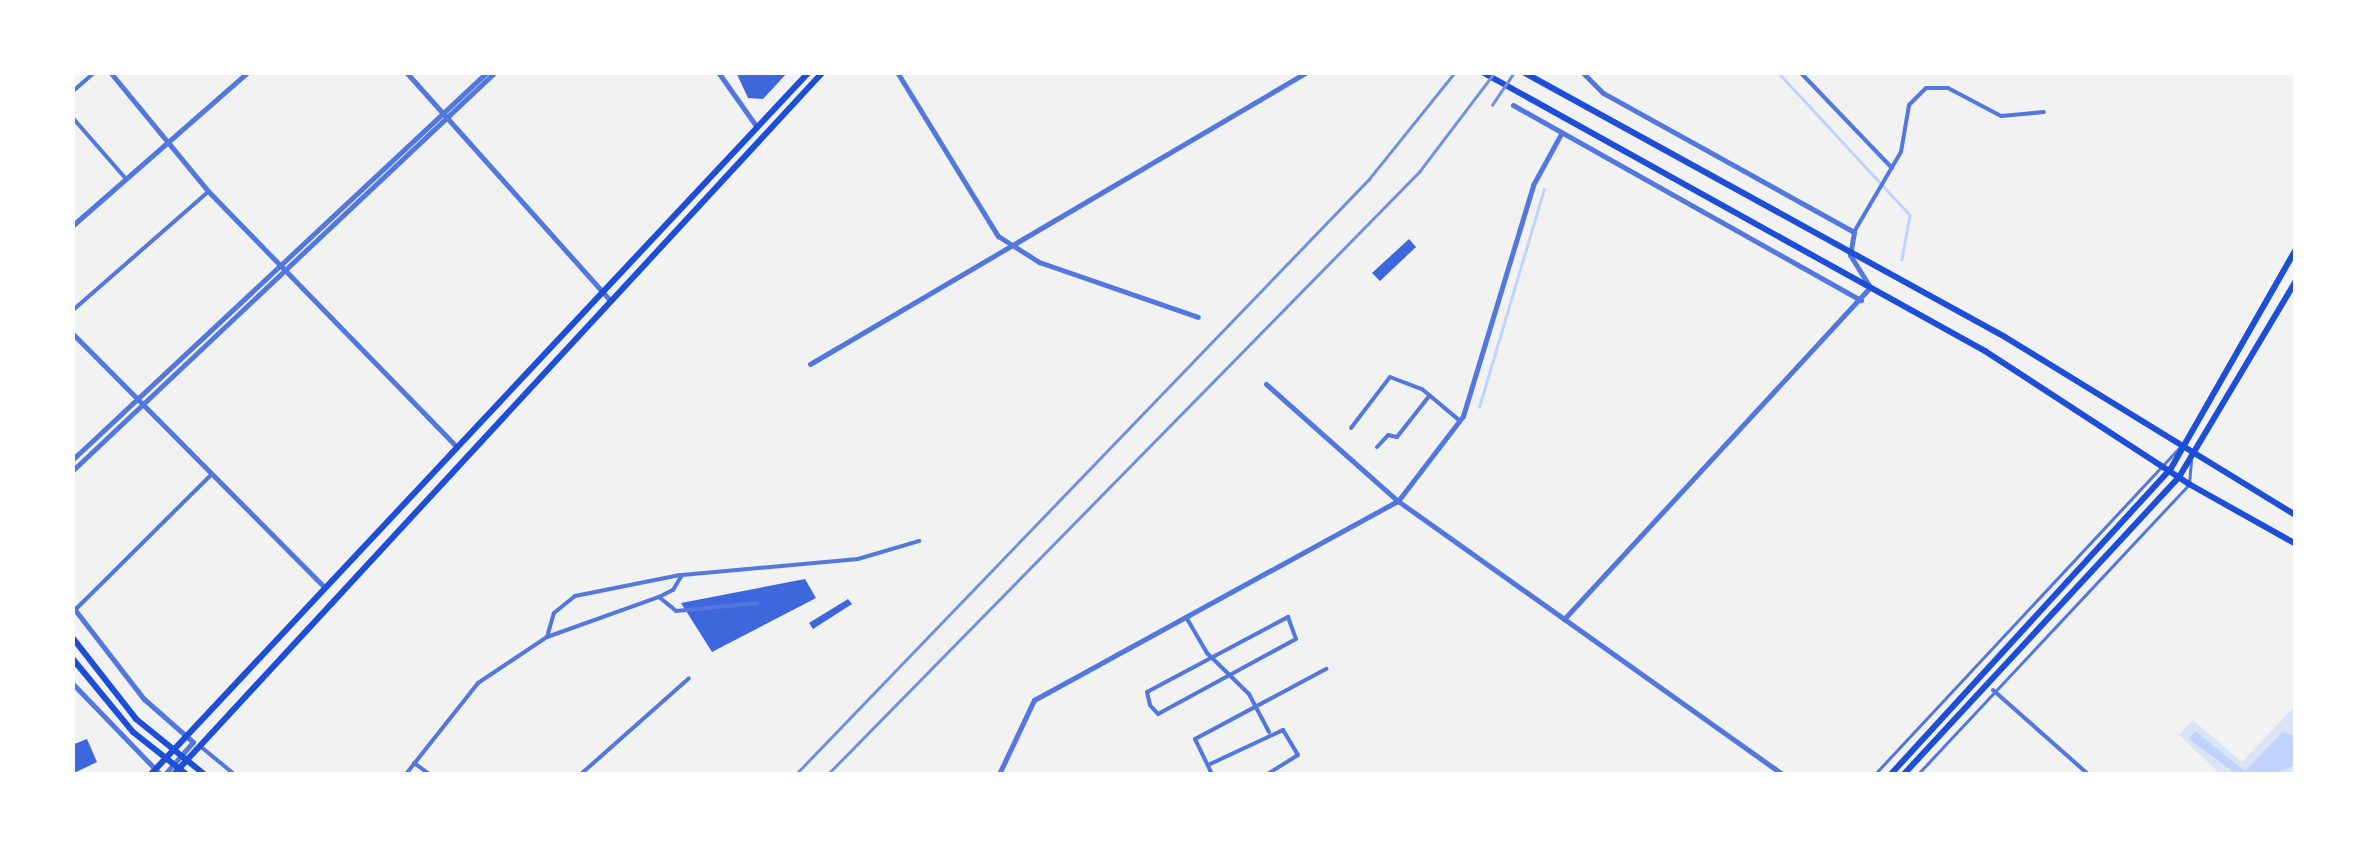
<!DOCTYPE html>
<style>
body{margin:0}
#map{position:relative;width:2368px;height:847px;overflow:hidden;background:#f2f2f2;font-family:"Work Sans",sans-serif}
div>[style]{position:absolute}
.green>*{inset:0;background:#dbe4f7}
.water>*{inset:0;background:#bfd3fe}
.stream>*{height:2.5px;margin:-1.25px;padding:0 1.25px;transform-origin:1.25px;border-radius:1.25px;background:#bfd3fe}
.building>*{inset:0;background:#3d67dc}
.service>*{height:2.5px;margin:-1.25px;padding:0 1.25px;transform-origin:1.25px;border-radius:1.25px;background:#5277de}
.minor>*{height:4px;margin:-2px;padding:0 2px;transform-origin:2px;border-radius:2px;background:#5277de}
.tertiary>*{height:5px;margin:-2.5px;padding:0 2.5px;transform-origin:2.5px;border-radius:2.5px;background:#5277de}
.primary>*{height:6px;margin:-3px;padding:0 3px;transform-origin:3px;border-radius:3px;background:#1d4ed8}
.rail>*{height:2.5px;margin:-1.25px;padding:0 1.25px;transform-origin:1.25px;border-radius:1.25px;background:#7290e2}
span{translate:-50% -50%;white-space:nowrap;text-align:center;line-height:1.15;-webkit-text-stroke:10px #fff;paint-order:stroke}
.frame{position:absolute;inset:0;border:75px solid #fff;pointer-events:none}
</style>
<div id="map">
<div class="green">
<i style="clip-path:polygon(2295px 706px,2295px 774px,2220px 774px,2179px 735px,2193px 720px,2242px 762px)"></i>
</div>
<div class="water">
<i style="clip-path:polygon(2195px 731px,2245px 771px,2283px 732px,2295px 736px,2295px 765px,2275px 774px,2236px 774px,2189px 739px)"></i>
</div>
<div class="stream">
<i style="left:1778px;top:72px;width:195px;rotate:47.3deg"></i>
<i style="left:1910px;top:215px;width:45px;rotate:100.3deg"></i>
<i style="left:1479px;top:407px;width:227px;rotate:-73.4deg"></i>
</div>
<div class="building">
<i style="clip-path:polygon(736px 72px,788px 72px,763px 99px,748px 98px)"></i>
<i style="clip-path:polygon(1409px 239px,1416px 247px,1380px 281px,1372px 273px)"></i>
<i style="clip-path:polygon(805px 579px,816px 598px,712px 652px,681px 603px)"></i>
<i style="clip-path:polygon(848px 599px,852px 604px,813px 629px,809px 623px)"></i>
<i style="clip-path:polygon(87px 739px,97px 762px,72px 774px,72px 745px)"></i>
</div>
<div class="service">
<i style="left:1875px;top:774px;width:449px;rotate:-47deg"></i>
<i style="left:1918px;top:774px;width:397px;rotate:-46.9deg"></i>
<i style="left:2189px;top:484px;width:23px;rotate:-85deg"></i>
</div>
<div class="minor">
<i style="left:1800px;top:72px;width:133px;rotate:46.2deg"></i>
<i style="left:72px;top:92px;width:30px;rotate:-41deg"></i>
<i style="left:72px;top:117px;width:82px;rotate:48.9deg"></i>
<i style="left:1854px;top:232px;width:93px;rotate:-59.6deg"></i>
<i style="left:1901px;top:152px;width:48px;rotate:-80.3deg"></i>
<i style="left:1909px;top:105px;width:24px;rotate:-45deg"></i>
<i style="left:1926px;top:88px;width:22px"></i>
<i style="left:1948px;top:88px;width:60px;rotate:27.8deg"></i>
<i style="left:2001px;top:116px;width:43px;rotate:-5.3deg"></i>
<i style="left:72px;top:311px;width:181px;rotate:-41.2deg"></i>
<i style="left:1351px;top:428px;width:64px;rotate:-52.6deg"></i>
<i style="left:1390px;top:377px;width:34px;rotate:21deg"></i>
<i style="left:1422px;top:389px;width:48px;rotate:40deg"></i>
<i style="left:1377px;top:447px;width:16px;rotate:-47deg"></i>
<i style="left:1388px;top:435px;width:9px;rotate:13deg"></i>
<i style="left:1397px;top:437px;width:53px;rotate:-51.8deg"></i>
<i style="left:659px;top:597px;width:22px;rotate:39deg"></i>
<i style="left:676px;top:611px;width:82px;rotate:-5.6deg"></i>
<i style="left:75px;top:610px;width:193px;rotate:-44.8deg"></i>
<i style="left:1186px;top:617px;width:42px;rotate:59.7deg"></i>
<i style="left:1207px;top:653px;width:59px;rotate:44.3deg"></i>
<i style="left:1249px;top:694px;width:43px;rotate:62.2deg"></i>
<i style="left:1288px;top:617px;width:23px;rotate:70deg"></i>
<i style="left:1296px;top:639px;width:157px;rotate:151.5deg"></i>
<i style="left:1158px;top:714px;width:12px;rotate:-132deg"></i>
<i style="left:1150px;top:705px;width:13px;rotate:-103deg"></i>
<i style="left:1147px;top:692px;width:160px;rotate:-28deg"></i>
<i style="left:547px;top:637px;width:119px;rotate:-19.7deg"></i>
<i style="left:659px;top:597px;width:16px;rotate:-27deg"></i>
<i style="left:673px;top:590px;width:17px;rotate:-59deg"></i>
<i style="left:682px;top:575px;width:177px;rotate:-5.2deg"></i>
<i style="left:858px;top:559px;width:64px;rotate:-16.4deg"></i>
<i style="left:1993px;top:690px;width:127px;rotate:41.5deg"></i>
<i style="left:200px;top:746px;width:44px;rotate:39.5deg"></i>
<i style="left:414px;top:763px;width:19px;rotate:36deg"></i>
<i style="left:1208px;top:765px;width:83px;rotate:-25deg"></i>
<i style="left:1283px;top:730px;width:29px;rotate:59deg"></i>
<i style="left:1298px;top:755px;width:36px;rotate:148deg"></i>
<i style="left:406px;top:774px;width:116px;rotate:-51.6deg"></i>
<i style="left:478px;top:683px;width:83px;rotate:-33.7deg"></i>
<i style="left:547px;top:637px;width:25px;rotate:-74deg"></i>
<i style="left:554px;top:613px;width:27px;rotate:-39deg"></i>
<i style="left:575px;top:596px;width:107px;rotate:-11.3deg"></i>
<i style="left:581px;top:774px;width:144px;rotate:-41.6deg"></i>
<i style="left:1212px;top:774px;width:39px;rotate:-116deg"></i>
<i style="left:1195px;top:739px;width:149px;rotate:-28.1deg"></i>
</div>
<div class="tertiary">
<i style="left:110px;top:72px;width:154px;rotate:50.5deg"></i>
<i style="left:208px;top:191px;width:356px;rotate:45.8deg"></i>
<i style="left:406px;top:72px;width:306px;rotate:48.2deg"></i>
<i style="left:718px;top:72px;width:67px;rotate:54.7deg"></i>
<i style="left:897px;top:72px;width:193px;rotate:58.4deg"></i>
<i style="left:998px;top:236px;width:49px;rotate:32.4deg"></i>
<i style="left:1039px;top:262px;width:168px;rotate:19.1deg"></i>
<i style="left:1513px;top:105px;width:399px;rotate:29.3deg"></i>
<i style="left:72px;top:226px;width:234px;rotate:-41.2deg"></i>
<i style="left:72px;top:333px;width:358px;rotate:45.2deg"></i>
<i style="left:810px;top:364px;width:576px;rotate:-30.44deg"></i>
<i style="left:1266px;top:384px;width:176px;rotate:41.6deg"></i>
<i style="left:1398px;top:501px;width:471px;rotate:35.4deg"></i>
<i style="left:72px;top:460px;width:568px;rotate:-43.07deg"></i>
<i style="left:72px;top:471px;width:581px;rotate:-43.33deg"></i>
<i style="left:72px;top:606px;width:118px;rotate:52.3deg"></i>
<i style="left:144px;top:699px;width:65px;rotate:41.3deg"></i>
<i style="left:193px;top:742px;width:43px;rotate:131.2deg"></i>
<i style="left:1564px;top:619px;width:452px;rotate:-47.3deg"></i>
<i style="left:1870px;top:287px;width:38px;rotate:-122deg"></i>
<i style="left:1850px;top:255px;width:23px;rotate:-80deg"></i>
<i style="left:1854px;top:232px;width:287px;rotate:-151deg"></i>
<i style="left:1603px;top:93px;width:30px;rotate:-135deg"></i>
<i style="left:72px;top:683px;width:127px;rotate:46deg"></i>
<i style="left:999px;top:774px;width:82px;rotate:-64.7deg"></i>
<i style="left:1034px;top:700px;width:415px;rotate:-28.7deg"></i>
<i style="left:1398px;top:501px;width:107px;rotate:-52.6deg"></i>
<i style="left:1463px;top:416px;width:241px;rotate:-73.1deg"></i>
<i style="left:1533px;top:185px;width:60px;rotate:-61.3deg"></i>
</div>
<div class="primary">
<i style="left:1482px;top:72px;width:575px;rotate:29.02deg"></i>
<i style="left:1985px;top:351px;width:244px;rotate:33.1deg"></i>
<i style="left:2189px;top:484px;width:123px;rotate:29.3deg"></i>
<i style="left:1523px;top:72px;width:550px;rotate:28.8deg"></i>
<i style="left:2005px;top:337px;width:341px;rotate:31.5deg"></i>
<i style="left:72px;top:637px;width:104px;rotate:52deg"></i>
<i style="left:136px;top:719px;width:87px;rotate:39deg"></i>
<i style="left:72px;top:658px;width:96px;rotate:50.5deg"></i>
<i style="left:133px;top:732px;width:68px;rotate:38.4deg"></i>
<i style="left:151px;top:774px;width:962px;rotate:-46.85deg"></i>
<i style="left:174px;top:774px;width:956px;rotate:-47.25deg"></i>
<i style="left:1891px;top:774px;width:413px;rotate:-47.5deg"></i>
<i style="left:2170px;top:470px;width:254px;rotate:-60.3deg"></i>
<i style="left:1904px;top:774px;width:405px;rotate:-47.2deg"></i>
<i style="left:2179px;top:477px;width:228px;rotate:-59.2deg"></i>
</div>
<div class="rail">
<i style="left:1492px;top:105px;width:40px;rotate:-56deg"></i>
<i style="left:796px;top:774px;width:826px;rotate:-46.08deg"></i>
<i style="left:1369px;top:179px;width:137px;rotate:-51.2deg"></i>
<i style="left:828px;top:774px;width:844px;rotate:-45.53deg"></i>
<i style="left:1419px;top:172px;width:126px;rotate:-52.8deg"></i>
</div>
<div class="frame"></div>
</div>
